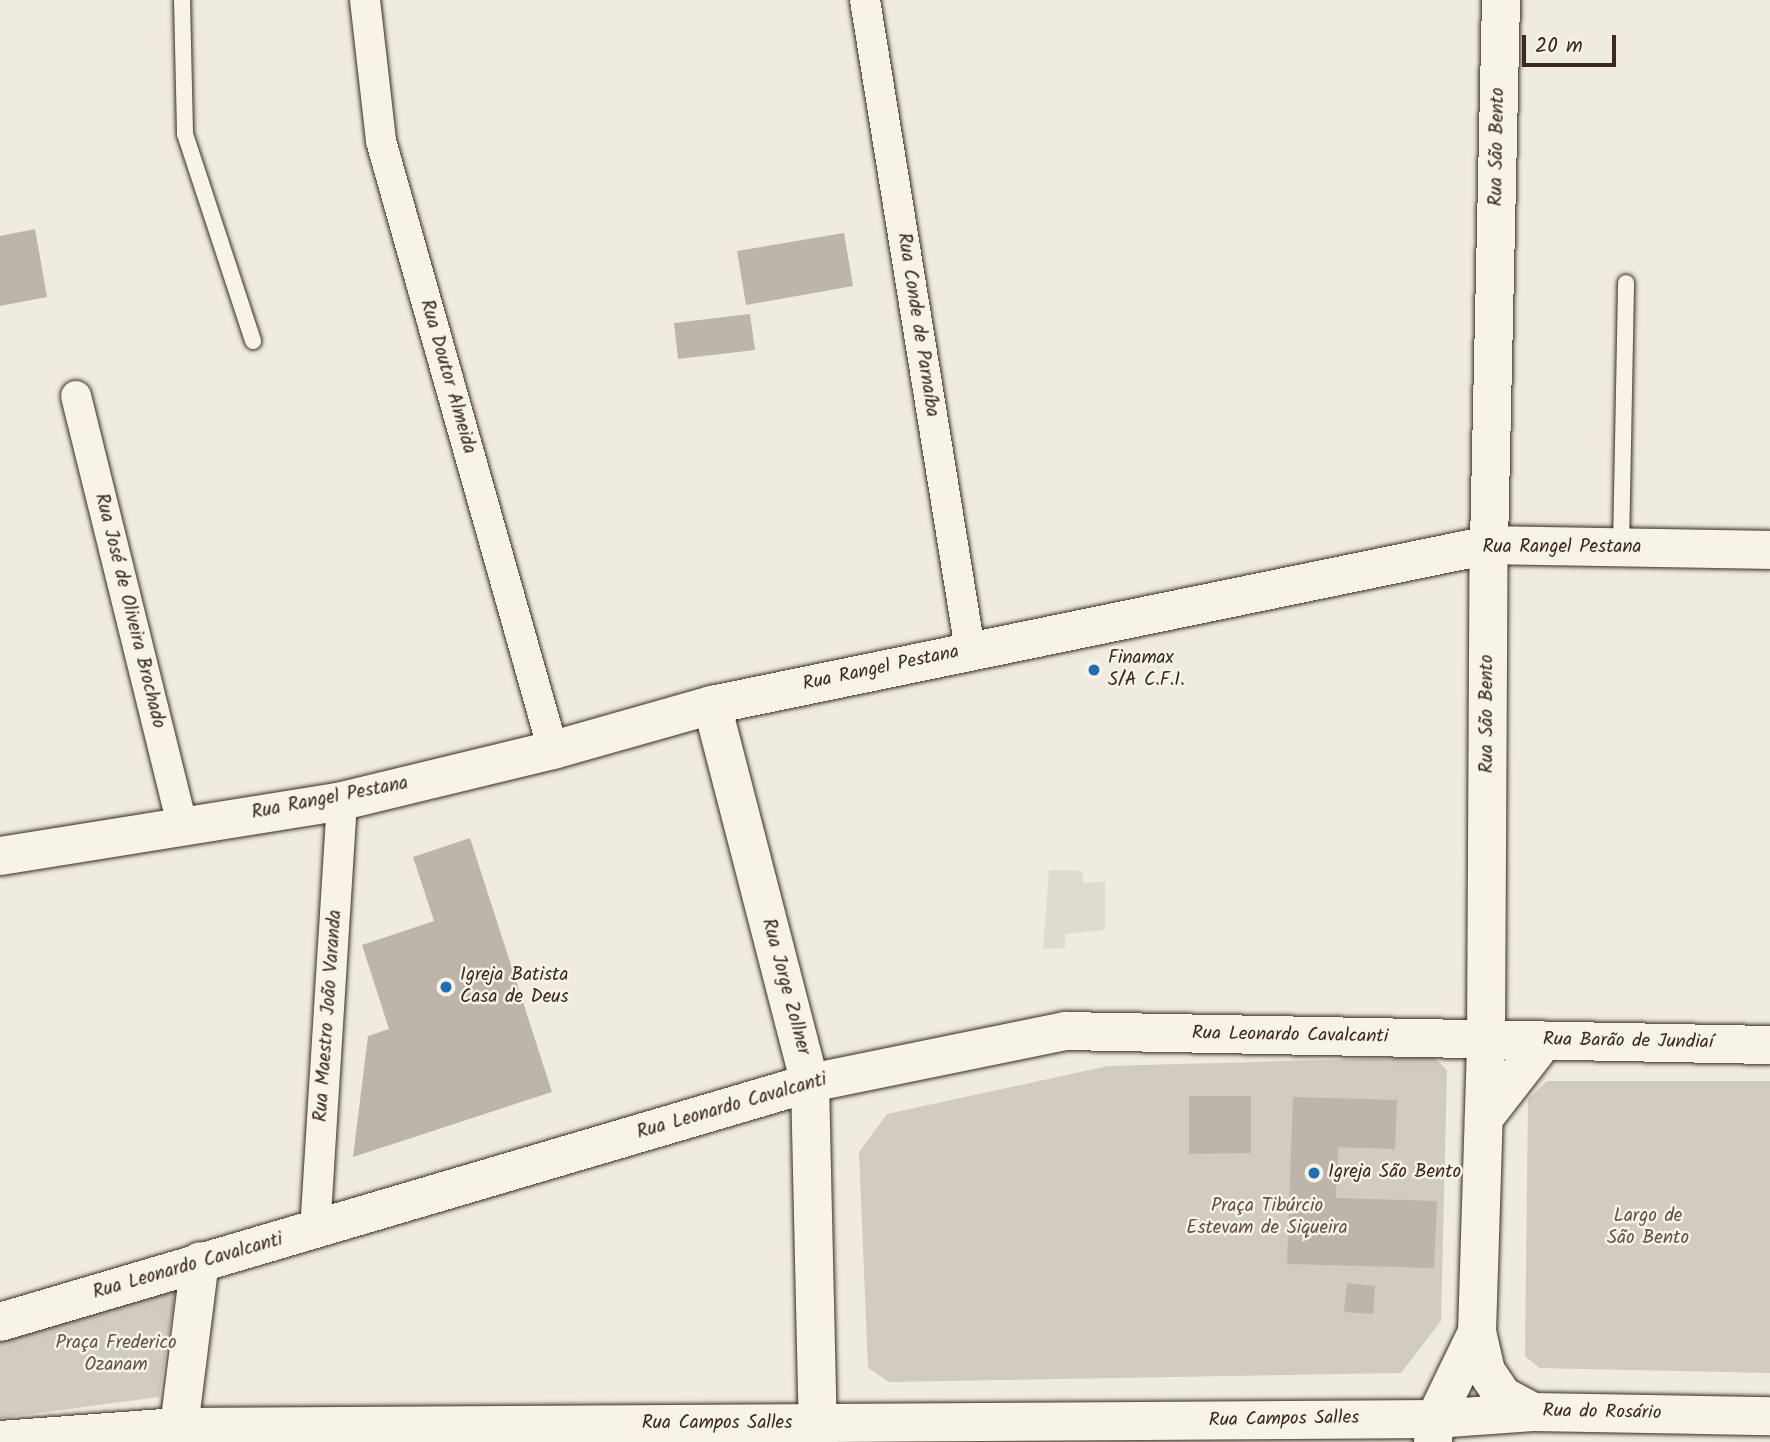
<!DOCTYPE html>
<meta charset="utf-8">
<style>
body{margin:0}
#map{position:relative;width:1770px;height:1442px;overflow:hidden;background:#efebe0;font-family:Kalam,sans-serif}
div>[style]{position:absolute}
.built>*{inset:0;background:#e0dbd0}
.green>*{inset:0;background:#d1cbc0}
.building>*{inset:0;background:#bdb5aa}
.roads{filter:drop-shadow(0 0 2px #3b2a1e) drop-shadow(0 0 2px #3b2a1e)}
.lane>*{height:16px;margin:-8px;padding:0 8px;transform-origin:8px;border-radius:8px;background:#f7f3e8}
.street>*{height:30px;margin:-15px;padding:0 15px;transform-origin:15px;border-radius:15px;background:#f7f3e8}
.secondary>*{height:38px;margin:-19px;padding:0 19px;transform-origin:19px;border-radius:19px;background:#f7f3e8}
.dots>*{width:19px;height:19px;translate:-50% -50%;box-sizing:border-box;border:4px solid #f7f3e8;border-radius:50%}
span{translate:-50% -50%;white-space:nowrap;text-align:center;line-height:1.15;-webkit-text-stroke:5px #f7f3e8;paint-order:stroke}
.street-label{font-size:19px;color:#3b2a1e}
.poi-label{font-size:19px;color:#3b2a1e}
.left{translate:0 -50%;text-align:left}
.park-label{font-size:19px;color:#605246}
.scale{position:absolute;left:1522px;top:35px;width:94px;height:32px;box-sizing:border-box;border:4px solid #3b2a1e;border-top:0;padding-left:9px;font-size:21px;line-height:24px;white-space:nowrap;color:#3b2a1e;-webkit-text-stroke:5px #f7f3e8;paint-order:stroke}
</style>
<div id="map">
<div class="built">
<i style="clip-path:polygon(1049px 870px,1082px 871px,1083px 883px,1105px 882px,1105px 930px,1065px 934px,1065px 948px,1043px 949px)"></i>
</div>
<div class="green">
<i style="clip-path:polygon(1434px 1057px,1447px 1070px,1441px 1321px,1401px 1373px,889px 1382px,868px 1368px,859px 1152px,887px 1114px,1108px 1066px)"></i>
<i style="clip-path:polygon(1547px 1081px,1770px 1081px,1770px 1373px,1539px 1368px,1525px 1356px,1528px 1099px)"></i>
<i style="clip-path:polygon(176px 1287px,159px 1397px,0 1418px,0 1340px)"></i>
</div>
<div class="building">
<i style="clip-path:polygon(35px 229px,47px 297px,0 306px,0 236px)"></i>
<i style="clip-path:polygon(844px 233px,853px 286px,746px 305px,737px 251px)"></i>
<i style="clip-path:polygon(750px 314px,755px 350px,678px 359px,674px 323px)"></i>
<i style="clip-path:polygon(470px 838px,552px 1092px,353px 1157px,368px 1036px,389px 1029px,362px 945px,434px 921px,413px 857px)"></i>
<i style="clip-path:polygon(1189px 1096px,1251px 1096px,1251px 1153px,1189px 1154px)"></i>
<i style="clip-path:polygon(1293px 1097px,1397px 1100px,1395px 1149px,1338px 1147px,1336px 1198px,1437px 1201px,1434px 1268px,1287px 1264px)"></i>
<i style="clip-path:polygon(1347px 1283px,1375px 1286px,1373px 1314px,1344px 1312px)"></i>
</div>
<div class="roads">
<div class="lane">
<i style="left:182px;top:0;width:134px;rotate:88.7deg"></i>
<i style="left:185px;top:134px;width:218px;rotate:71.8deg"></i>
<i style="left:1621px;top:547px;width:264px;rotate:-88.9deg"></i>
</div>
<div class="street">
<i style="left:365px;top:0;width:142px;rotate:83.5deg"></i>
<i style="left:381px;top:141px;width:633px;rotate:74.23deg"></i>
<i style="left:865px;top:0;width:658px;rotate:80.82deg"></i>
<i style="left:76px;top:396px;width:442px;rotate:76.1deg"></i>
<i style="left:315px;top:1231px;width:431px;rotate:-86.4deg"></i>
</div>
<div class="secondary">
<i style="left:712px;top:705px;width:390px;rotate:75.5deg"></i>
<i style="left:810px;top:1083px;width:359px;rotate:88.7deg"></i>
<i style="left:0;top:856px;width:346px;rotate:-9.1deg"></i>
<i style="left:342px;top:801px;width:217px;rotate:-13.6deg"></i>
<i style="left:553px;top:750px;width:165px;rotate:-15.8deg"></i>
<i style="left:712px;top:705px;width:793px;rotate:-11.64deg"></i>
<i style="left:1489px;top:545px;width:281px;rotate:1deg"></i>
<i style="left:1484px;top:1118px;width:98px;rotate:-52.1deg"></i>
<i style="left:0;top:1322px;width:845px;rotate:-16.44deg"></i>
<i style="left:810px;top:1083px;width:261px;rotate:-11.5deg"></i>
<i style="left:1066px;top:1031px;width:704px;rotate:1.14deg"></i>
<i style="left:1477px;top:1332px;width:40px;rotate:77deg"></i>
<i style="left:1486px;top:1371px;width:30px;rotate:56deg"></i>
<i style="left:1503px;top:1396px;width:34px;rotate:28deg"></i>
<i style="left:179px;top:1427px;width:167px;rotate:-82.8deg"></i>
<i style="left:0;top:1440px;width:179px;rotate:-4.2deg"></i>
<i style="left:179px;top:1427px;width:1256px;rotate:-0.36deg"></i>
<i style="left:1435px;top:1419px;width:98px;rotate:-4.1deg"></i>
<i style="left:1533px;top:1412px;width:237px;rotate:1deg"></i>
<i style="left:1433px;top:1440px;width:21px;rotate:-85deg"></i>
<i style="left:1435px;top:1419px;width:97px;rotate:-64.2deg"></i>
<i style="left:1477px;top:1332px;width:292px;rotate:-88.2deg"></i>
<i style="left:1486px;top:1040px;width:495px;rotate:-89.7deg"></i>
<i style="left:1489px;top:545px;width:545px;rotate:-88.74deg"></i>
</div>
</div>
<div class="dots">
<i style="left:1094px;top:670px;background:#1f6fb2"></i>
<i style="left:446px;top:987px;background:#1f6fb2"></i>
<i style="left:1314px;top:1173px;background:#1f6fb2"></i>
</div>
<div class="street-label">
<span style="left:1498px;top:147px;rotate:-89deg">Rua São Bento</span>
<span style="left:917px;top:325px;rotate:81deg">Rua Conde de Parnaíba</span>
<span style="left:447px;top:377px;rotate:74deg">Rua Doutor Almeida</span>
<span style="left:1562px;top:548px">Rua Rangel Pestana</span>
<span style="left:129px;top:611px;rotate:76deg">Rua José de Oliveira Brochado</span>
<span style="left:881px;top:669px;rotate:-12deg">Rua Rangel Pestana</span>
<span style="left:1488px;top:714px;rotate:-90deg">Rua São Bento</span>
<span style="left:330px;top:799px;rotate:-11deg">Rua Rangel Pestana</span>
<span style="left:785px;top:987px;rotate:75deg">Rua Jorge Zollner</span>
<span style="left:329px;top:1016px;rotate:-86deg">Rua Maestro João Varanda</span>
<span style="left:1290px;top:1036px;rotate:1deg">Rua Leonardo Cavalcanti</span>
<span style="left:1628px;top:1042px;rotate:1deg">Rua Barão de Jundiaí</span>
<span style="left:732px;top:1107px;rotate:-16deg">Rua Leonardo Cavalcanti</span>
<span style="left:188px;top:1267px;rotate:-16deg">Rua Leonardo Cavalcanti</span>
<span style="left:1602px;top:1413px;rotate:1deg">Rua do Rosário</span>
<span style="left:1284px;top:1420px;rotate:-1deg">Rua Campos Salles</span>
<span style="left:717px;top:1424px">Rua Campos Salles</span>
</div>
<div class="poi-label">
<span class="left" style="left:1108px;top:670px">Finamax<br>S/A C.F.I.</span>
<span class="left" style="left:460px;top:987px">Igreja Batista<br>Casa de Deus</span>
<span class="left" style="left:1328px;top:1173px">Igreja São Bento</span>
</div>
<div class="park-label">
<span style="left:1267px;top:1218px">Praça Tibúrcio<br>Estevam de Siqueira</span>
<span style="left:1648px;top:1228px">Largo de<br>São Bento</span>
<span style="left:116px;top:1355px">Praça Frederico<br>Ozanam</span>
</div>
<div class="scale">20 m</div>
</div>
